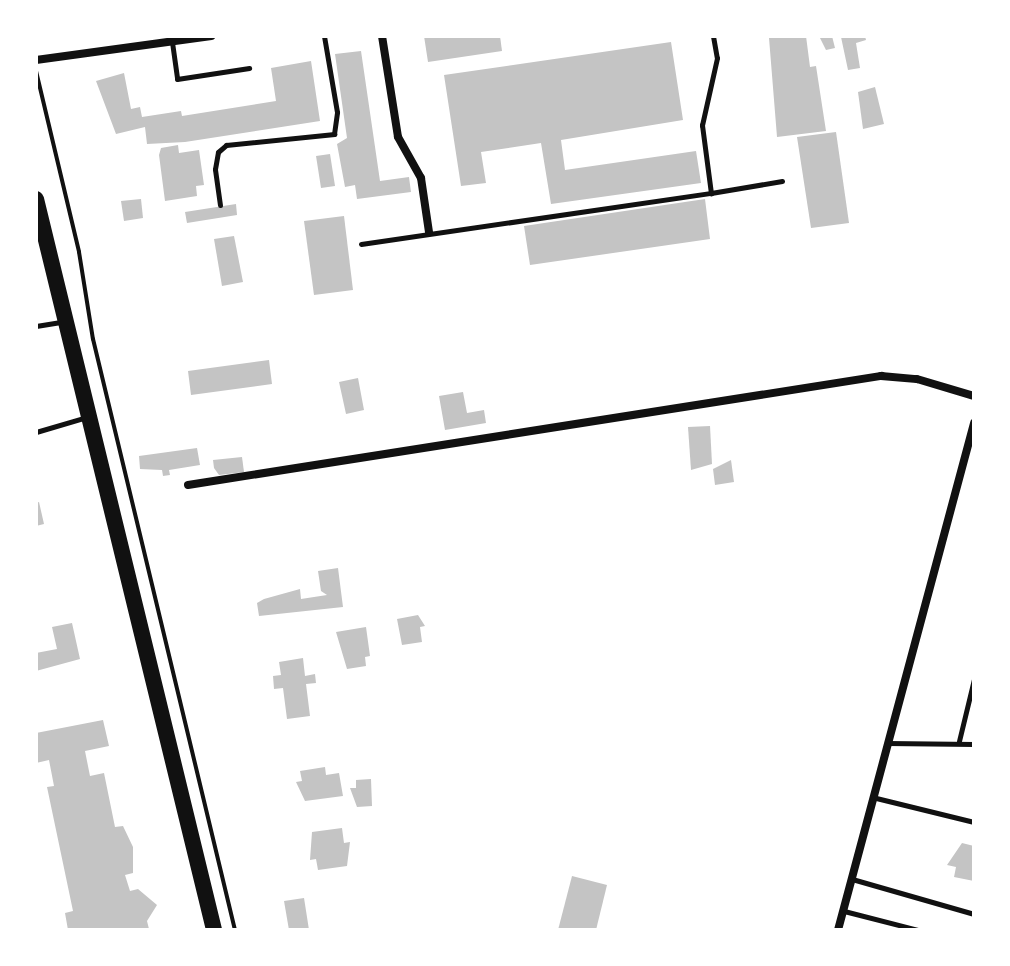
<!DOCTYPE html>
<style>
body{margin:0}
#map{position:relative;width:1010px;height:966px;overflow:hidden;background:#fff;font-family:"Sofia Sans Condensed",sans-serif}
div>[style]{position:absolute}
.building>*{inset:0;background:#c4c4c4}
.path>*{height:4px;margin:-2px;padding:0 2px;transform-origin:2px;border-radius:2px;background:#111}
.service>*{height:5px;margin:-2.5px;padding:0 2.5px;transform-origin:2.5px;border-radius:2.5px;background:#111}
.minor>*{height:8px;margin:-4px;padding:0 4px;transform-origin:4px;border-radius:4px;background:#111}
.trunk>*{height:16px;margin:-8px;padding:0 8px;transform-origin:8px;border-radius:8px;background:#111}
span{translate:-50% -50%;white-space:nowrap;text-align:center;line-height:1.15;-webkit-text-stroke:8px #fff;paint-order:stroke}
.frame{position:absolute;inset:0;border:38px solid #fff;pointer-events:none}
</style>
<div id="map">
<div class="building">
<i style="clip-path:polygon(424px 36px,500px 36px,502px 51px,428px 62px)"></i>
<i style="clip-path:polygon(806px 36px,810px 67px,816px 66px,826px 131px,777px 137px,769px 38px)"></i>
<i style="clip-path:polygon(819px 36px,832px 36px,835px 48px,826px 50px)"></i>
<i style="clip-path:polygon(865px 36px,866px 40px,856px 43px,860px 68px,848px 70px,841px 37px)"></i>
<i style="clip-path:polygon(671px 42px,683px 120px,561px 140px,565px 170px,696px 151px,701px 183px,551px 204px,541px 143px,481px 152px,486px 183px,461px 186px,444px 75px)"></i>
<i style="clip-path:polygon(361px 51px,380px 181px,409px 177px,411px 192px,357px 199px,355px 185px,345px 187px,337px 144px,347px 138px,335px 54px)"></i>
<i style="clip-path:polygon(311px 61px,320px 121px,185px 142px,147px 144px,145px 127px,116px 134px,96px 81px,124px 73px,131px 109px,140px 107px,142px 117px,181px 111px,182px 116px,276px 101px,271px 68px)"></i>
<i style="clip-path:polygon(875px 87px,884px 124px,863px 129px,858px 92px)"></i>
<i style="clip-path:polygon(836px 132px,849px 223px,811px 228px,797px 137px)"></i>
<i style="clip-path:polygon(178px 145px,179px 153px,199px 150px,204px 185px,196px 186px,197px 196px,165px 201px,159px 155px,161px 148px)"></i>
<i style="clip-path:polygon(330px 154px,335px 186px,321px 188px,316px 156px)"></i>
<i style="clip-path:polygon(141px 199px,143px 218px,124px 221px,121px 201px)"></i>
<i style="clip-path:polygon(705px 199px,710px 239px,530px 265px,524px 226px)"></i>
<i style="clip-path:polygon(236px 204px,237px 215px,187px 223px,185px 212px)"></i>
<i style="clip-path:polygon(344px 216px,353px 290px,314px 295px,304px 221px)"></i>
<i style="clip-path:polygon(234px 236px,243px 282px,222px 286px,214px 239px)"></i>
<i style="clip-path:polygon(269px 360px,272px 384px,191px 395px,188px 371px)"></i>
<i style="clip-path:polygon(358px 378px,364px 410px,346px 414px,339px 382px)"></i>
<i style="clip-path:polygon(463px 392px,467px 413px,484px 410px,486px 423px,445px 430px,439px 396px)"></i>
<i style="clip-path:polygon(710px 426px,712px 464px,691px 470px,688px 427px)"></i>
<i style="clip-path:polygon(197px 448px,200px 465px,169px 470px,170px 475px,163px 476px,162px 470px,140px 469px,139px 456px)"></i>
<i style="clip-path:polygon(242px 457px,244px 472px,219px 475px,214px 468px,213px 460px)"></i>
<i style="clip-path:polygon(731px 460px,734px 482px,715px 485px,713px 469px)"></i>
<i style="clip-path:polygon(39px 502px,44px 524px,36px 526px,36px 503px)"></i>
<i style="clip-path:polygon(338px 568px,343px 607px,259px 616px,257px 603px,264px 599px,300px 589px,301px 599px,327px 595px,321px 591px,318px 571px)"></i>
<i style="clip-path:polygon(418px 615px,425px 626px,420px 627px,422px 642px,402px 645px,397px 619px)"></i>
<i style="clip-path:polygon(72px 623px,80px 659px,36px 671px,36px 653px,57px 649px,52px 627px)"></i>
<i style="clip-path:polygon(366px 627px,370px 656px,365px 657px,366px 666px,347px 669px,336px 632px)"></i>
<i style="clip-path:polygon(303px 658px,305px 676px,315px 674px,316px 683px,306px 684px,310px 716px,287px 719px,283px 688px,274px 689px,273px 676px,281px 675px,279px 662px)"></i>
<i style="clip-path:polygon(103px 720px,109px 746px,85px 751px,90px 776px,104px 773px,115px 827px,123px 826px,133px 847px,133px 873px,125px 875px,130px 891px,138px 889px,157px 905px,147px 921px,149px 929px,68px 930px,65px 913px,73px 911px,47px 787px,54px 786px,49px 760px,36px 763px,36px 733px)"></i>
<i style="clip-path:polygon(325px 767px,326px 775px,339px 773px,343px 796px,305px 801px,296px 782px,302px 781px,300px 771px)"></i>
<i style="clip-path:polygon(371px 779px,372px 806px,357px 807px,350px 788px,356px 788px,356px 780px)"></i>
<i style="clip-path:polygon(342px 828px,344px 843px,350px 842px,347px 866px,318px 870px,316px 859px,310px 860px,312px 832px)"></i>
<i style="clip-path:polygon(962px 843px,974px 846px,974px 881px,954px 877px,956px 867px,947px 865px)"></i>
<i style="clip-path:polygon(572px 876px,607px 885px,596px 930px,558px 930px)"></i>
<i style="clip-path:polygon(304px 898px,309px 930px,289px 930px,284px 901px)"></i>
</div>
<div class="path">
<i style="left:36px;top:71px;width:186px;rotate:76.6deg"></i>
<i style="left:79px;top:252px;width:88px;rotate:80.9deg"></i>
<i style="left:93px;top:339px;width:608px;rotate:76.49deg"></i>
</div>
<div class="service">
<i style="left:713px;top:36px;width:22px;rotate:80deg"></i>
<i style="left:717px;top:58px;width:69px;rotate:102.6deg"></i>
<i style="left:702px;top:125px;width:69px;rotate:82.5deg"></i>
<i style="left:711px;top:193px;width:72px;rotate:-9.6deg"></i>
<i style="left:172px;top:42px;width:37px;rotate:82deg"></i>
<i style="left:177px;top:79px;width:73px;rotate:-8.7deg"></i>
<i style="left:220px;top:205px;width:36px;rotate:-98deg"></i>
<i style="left:215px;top:169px;width:17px;rotate:-80deg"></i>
<i style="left:218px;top:152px;width:11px;rotate:-41deg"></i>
<i style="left:226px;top:145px;width:109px;rotate:-5.8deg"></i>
<i style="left:334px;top:134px;width:22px;rotate:-82deg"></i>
<i style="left:337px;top:112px;width:77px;rotate:-99.7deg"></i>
<i style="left:361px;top:244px;width:354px;rotate:-8.3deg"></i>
<i style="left:36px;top:326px;width:25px;rotate:-9deg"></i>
<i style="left:36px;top:432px;width:50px;rotate:-16.3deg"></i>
<i style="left:959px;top:741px;width:64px;rotate:-76.4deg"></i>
<i style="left:887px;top:743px;width:87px;rotate:0.7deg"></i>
<i style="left:872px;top:797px;width:105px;rotate:13.8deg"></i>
<i style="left:852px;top:879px;width:127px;rotate:16deg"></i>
<i style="left:844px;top:911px;width:76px;rotate:14.4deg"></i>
</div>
<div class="minor">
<i style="left:382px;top:36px;width:102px;rotate:81deg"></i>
<i style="left:398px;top:137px;width:47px;rotate:60.7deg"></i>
<i style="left:421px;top:178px;width:55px;rotate:81.6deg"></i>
<i style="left:36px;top:60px;width:177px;rotate:-7.8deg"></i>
<i style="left:188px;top:485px;width:702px;rotate:-8.94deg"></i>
<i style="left:881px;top:376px;width:36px;rotate:5deg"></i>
<i style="left:917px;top:379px;width:59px;rotate:16.6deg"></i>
<i style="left:838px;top:930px;width:525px;rotate:-74.98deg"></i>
</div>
<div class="trunk">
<i style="left:36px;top:199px;width:752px;rotate:76.31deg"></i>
</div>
<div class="frame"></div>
</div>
